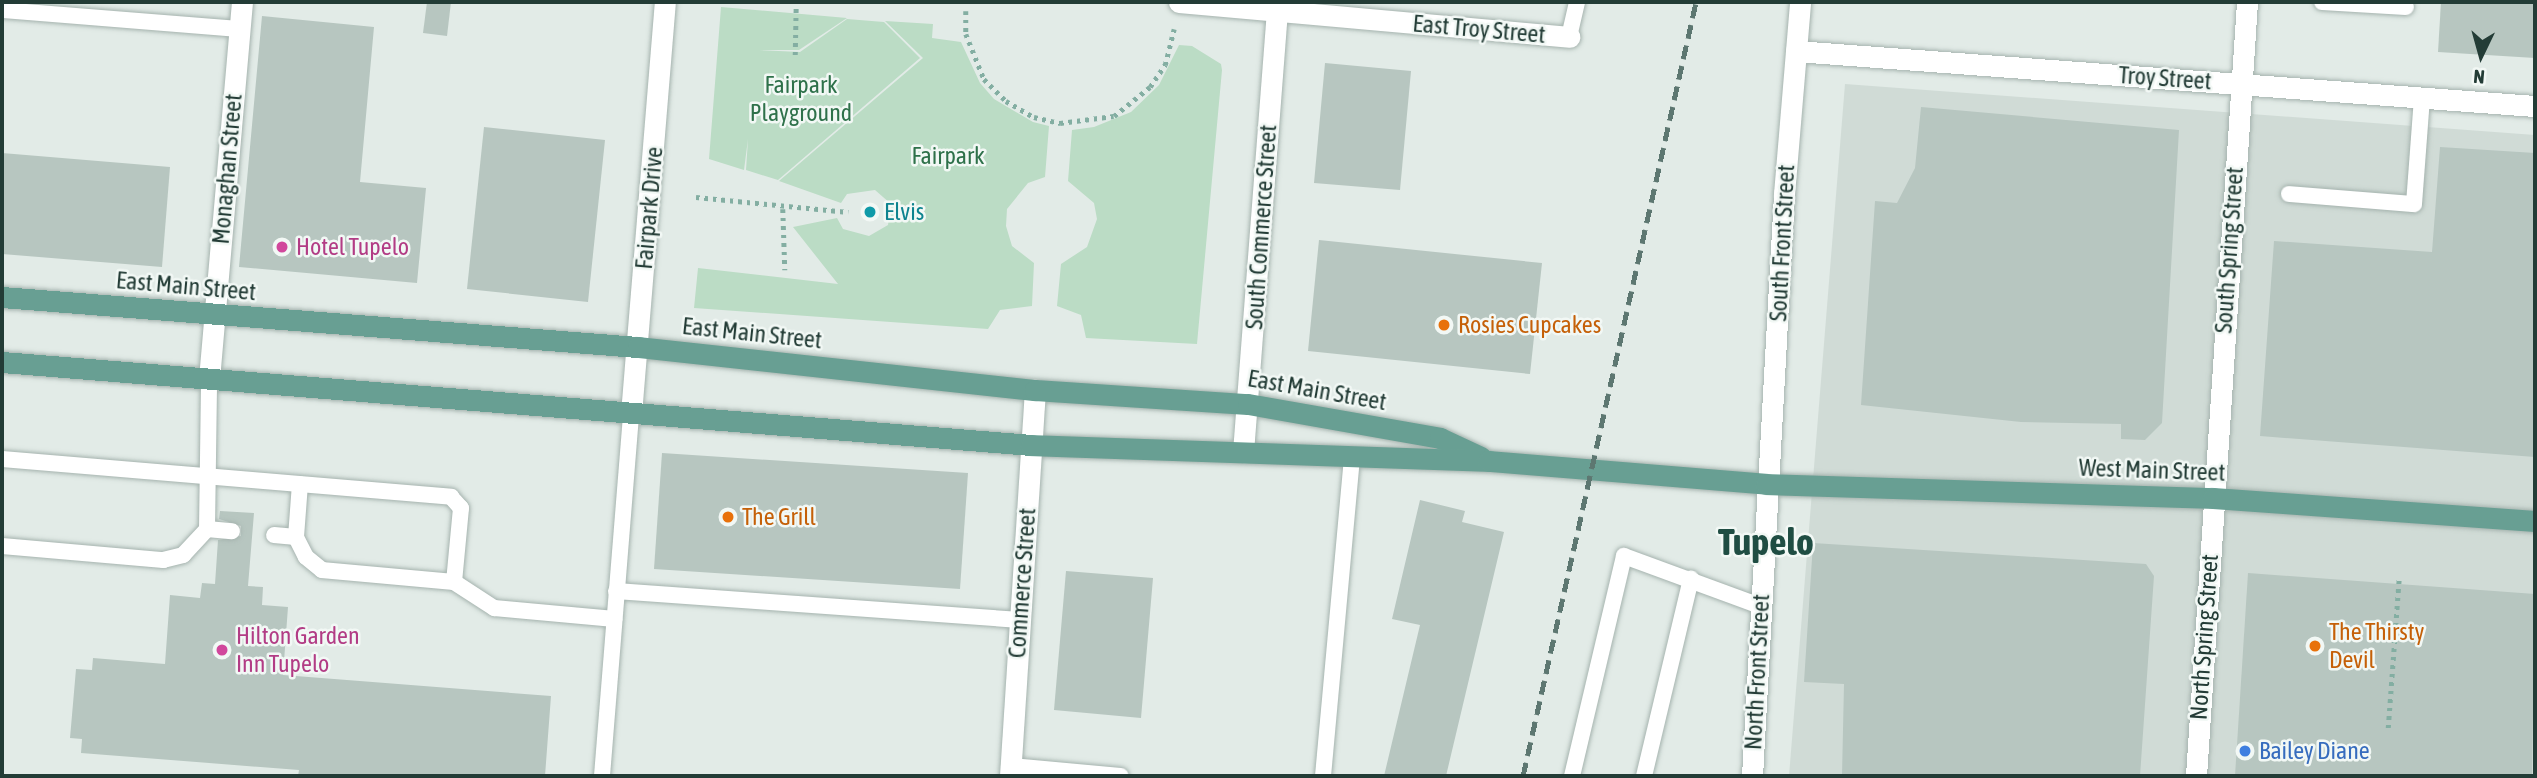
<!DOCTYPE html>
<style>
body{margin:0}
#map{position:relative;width:2537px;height:778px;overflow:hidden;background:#e2ebe7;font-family:"Asap Condensed",sans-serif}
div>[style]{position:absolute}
.built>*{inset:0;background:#d0dbd6}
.green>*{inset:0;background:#bbdcc5}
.building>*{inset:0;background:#b7c6c0}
.path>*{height:4.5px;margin-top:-2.25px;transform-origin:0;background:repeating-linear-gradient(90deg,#83aea2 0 3.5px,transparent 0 8.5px)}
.roads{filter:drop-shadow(0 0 2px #a5b3ae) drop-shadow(0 0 2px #a5b3ae)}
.lane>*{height:16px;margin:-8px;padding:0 8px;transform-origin:8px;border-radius:8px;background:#fff}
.street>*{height:21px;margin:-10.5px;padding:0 10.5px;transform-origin:10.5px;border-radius:10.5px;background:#fff}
.secondary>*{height:21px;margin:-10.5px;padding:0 10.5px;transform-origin:10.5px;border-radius:10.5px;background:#fff}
.primary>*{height:21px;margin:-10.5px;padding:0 10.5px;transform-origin:10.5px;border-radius:10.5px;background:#689f93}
.rail>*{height:5px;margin-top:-2.5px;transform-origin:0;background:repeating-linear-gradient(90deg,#5d7771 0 14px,transparent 0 21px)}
.dots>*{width:19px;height:19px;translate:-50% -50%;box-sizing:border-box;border:4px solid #f2f8f5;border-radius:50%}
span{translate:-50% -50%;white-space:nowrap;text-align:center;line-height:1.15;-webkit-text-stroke:5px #f2f8f5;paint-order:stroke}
.street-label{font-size:24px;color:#233c36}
.park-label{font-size:24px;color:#2e714a}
.culture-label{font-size:24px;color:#0d838f}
.left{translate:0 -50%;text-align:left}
.hotel-label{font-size:24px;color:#b23c85}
.food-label{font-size:24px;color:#c56008}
.shop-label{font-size:24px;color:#366cbe}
.town-label{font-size:38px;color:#1f4d43;font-weight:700}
.frame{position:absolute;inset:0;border:4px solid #233c36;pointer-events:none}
.north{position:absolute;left:2446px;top:21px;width:70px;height:70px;-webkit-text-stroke:5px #f2f8f5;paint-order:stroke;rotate:185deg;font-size:19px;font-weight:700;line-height:28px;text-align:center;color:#233c36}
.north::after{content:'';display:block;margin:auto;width:24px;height:32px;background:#233c36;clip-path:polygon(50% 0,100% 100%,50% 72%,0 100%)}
</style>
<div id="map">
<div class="built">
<i style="clip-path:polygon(1845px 84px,2535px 135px,2535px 776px,1789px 776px)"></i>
</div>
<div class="green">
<i style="clip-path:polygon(721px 7px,847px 18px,799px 50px,759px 50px,800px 52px,847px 19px,884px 22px,920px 58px,778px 180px,746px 170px,748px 139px,744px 170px,709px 159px)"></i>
<i style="clip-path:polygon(885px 21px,933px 24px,932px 38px,961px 42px,980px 83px,994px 99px,1033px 122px,1049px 126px,1045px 177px,1028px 183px,1007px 209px,1006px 226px,1012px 246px,1034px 263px,1032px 306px,1000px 310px,988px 329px,694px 308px,698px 268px,838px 284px,793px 227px,837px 218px,843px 229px,869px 236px,888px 225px,891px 204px,875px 190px,847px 194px,841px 203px,779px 181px,923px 58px)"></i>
<i style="clip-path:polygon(1179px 45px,1192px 46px,1221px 64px,1222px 70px,1197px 344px,1086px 338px,1081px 315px,1057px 306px,1061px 264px,1087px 247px,1097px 219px,1094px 203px,1068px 181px,1072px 130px,1094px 127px,1131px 112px,1159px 85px)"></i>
</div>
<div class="building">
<i style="clip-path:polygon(427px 2px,451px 2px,447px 36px,423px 33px)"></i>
<i style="clip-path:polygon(2441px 2px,2535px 2px,2535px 58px,2438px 52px)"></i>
<i style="clip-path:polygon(262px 16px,374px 27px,360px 182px,426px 188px,417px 283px,239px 267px)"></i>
<i style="clip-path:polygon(1325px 63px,1411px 71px,1400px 190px,1314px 183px)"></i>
<i style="clip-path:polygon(1921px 107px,2179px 130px,2162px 423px,2145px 440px,2121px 439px,2121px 424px,2021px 422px,1861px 405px,1875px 201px,1897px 203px,1915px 168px)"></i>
<i style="clip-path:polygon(484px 127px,605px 140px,588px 302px,467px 289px)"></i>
<i style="clip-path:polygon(2440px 147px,2535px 153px,2535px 457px,2260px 436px,2274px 241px,2432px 252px)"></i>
<i style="clip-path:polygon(2px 153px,170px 167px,162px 267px,2px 254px)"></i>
<i style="clip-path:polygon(1319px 240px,1542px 263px,1530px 374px,1308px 351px)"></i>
<i style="clip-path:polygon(662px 453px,968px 473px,960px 589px,654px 569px)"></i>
<i style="clip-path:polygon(1420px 500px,1465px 511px,1462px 522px,1504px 532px,1446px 776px,1384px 776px,1420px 625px,1392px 619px)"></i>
<i style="clip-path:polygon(220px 511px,254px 513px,248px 586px,263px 587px,262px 605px,288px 607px,283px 675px,551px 696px,545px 776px,298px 776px,299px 770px,81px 753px,82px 739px,70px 738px,76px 669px,92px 670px,93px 658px,165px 664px,170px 595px,200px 598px,202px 583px,215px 584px,218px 540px,241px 536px,241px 526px,219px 519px)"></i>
<i style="clip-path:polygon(1813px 543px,2146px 564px,2154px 576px,2140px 776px,1842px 776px,1844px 684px,1804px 682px)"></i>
<i style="clip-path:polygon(1066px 571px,1153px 578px,1141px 718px,1054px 710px)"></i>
<i style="clip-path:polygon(2248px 573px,2535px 594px,2532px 776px,2235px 776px)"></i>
</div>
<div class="path">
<i style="left:966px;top:11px;width:23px;rotate:90deg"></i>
<i style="left:966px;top:34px;width:48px;rotate:68.2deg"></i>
<i style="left:984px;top:79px;width:31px;rotate:45deg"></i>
<i style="left:1006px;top:101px;width:32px;rotate:30deg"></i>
<i style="left:1034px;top:117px;width:27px;rotate:13deg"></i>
<i style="left:1060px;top:123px;width:54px;rotate:-7.4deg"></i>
<i style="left:1114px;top:116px;width:46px;rotate:-38.9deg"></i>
<i style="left:1150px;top:87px;width:27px;rotate:-56deg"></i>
<i style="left:1165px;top:65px;width:37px;rotate:-76deg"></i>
<i style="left:795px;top:55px;width:52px;rotate:-88.9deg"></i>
<i style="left:696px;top:197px;width:153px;rotate:5.6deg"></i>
<i style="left:783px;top:209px;width:61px;rotate:88.1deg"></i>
<i style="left:2388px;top:728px;width:151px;rotate:-85.8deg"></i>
</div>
<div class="roads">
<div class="lane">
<i style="left:2322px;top:2px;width:84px;rotate:3.4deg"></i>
<i style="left:2px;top:10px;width:239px;rotate:4.6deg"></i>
<i style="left:1569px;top:37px;width:36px;rotate:-77deg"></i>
<i style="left:2289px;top:194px;width:125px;rotate:4.6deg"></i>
<i style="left:2414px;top:204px;width:106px;rotate:-85.7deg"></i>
<i style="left:2px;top:459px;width:451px;rotate:4.8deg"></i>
<i style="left:451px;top:497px;width:15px;rotate:48deg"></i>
<i style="left:461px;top:508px;width:74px;rotate:95.4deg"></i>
<i style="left:454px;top:582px;width:133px;rotate:-174.8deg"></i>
<i style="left:322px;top:570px;width:21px;rotate:-141deg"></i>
<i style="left:306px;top:557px;width:22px;rotate:-117deg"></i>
<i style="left:296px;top:537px;width:22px;rotate:-175deg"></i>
<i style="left:207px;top:529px;width:150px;rotate:-89.2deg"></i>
<i style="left:296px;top:537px;width:53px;rotate:-85.7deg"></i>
<i style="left:2px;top:546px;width:162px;rotate:5deg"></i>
<i style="left:163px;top:560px;width:21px;rotate:-14deg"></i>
<i style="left:183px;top:555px;width:35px;rotate:-47deg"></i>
<i style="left:207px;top:529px;width:25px;rotate:5deg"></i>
<i style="left:454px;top:582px;width:48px;rotate:33deg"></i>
<i style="left:494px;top:608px;width:121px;rotate:5.2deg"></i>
<i style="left:616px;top:591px;width:405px;rotate:4.1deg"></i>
<i style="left:1011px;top:766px;width:110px;rotate:5.2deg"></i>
<i style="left:602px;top:776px;width:363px;rotate:-85.4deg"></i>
<i style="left:1323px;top:776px;width:321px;rotate:-84.8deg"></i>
<i style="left:1572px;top:776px;width:226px;rotate:-76.7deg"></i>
<i style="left:1624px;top:556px;width:145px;rotate:20.2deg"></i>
<i style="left:1644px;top:776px;width:203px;rotate:-76.6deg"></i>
</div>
<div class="street">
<i style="left:1179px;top:2px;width:392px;rotate:5.1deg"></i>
<i style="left:1796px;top:51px;width:741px;rotate:4.26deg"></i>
<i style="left:209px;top:379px;width:378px;rotate:-85deg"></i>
<i style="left:631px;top:414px;width:413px;rotate:-85.3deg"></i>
<i style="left:1243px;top:452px;width:451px;rotate:-85.6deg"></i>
<i style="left:1010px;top:776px;width:387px;rotate:-86.3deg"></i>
<i style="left:2196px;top:776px;width:776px;rotate:-86.23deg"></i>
</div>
<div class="secondary">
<i style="left:1752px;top:776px;width:583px;rotate:-86.85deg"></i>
<i style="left:1784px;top:194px;width:193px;rotate:-85.2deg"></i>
</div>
<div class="primary">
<i style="left:2px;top:297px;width:638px;rotate:4.5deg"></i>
<i style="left:638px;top:347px;width:399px;rotate:6.2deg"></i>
<i style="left:1035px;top:390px;width:213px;rotate:3.8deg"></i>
<i style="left:1248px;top:404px;width:195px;rotate:10deg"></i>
<i style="left:1440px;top:438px;width:45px;rotate:24.9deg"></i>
<i style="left:2px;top:362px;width:1032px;rotate:4.61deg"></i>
<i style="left:1031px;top:445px;width:458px;rotate:2deg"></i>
<i style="left:1489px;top:461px;width:278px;rotate:4.7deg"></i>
<i style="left:1766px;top:484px;width:447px;rotate:1.8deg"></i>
<i style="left:2213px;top:498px;width:323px;rotate:4.1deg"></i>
</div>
</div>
<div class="rail">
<i style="left:1523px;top:776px;width:793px;rotate:-77.4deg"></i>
</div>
<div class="dots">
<i style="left:870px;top:212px;background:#0f9aa8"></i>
<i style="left:282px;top:247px;background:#d1479c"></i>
<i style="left:1444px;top:325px;background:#e8710a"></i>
<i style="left:728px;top:517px;background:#e8710a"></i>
<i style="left:2315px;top:646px;background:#e8710a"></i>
<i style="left:222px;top:650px;background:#d1479c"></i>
<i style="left:2245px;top:751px;background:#3f7fe0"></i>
</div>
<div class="street-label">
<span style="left:1479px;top:29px;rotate:5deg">East Troy Street</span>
<span style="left:2165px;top:78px;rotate:4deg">Troy Street</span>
<span style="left:227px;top:169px;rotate:-85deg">Monaghan Street</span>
<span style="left:649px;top:208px;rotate:-85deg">Fairpark Drive</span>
<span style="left:1261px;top:227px;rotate:-86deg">South Commerce Street</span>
<span style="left:1782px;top:243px;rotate:-87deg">South Front Street</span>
<span style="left:2229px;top:250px;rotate:-86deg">South Spring Street</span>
<span style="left:186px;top:286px;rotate:5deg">East Main Street</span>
<span style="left:752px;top:333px;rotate:6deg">East Main Street</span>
<span style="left:1317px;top:390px;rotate:10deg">East Main Street</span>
<span style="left:2152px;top:470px;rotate:2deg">West Main Street</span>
<span style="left:1022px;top:583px;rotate:-86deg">Commerce Street</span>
<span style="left:2204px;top:637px;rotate:-86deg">North Spring Street</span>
<span style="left:1757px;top:672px;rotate:-87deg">North Front Street</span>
</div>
<div class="park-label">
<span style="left:801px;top:99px">Fairpark<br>Playground</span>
<span style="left:948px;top:156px">Fairpark</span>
</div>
<div class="culture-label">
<span class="left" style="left:884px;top:212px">Elvis</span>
</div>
<div class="hotel-label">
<span class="left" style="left:296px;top:247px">Hotel Tupelo</span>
<span class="left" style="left:236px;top:650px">Hilton Garden<br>Inn Tupelo</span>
</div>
<div class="food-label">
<span class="left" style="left:1458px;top:325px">Rosies Cupcakes</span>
<span class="left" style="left:742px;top:517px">The Grill</span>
<span class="left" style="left:2329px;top:646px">The Thirsty<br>Devil</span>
</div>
<div class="shop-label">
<span class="left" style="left:2259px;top:751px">Bailey Diane</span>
</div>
<div class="town-label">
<span style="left:1766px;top:542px">Tupelo</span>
</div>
<div class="frame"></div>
<div class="north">N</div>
</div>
